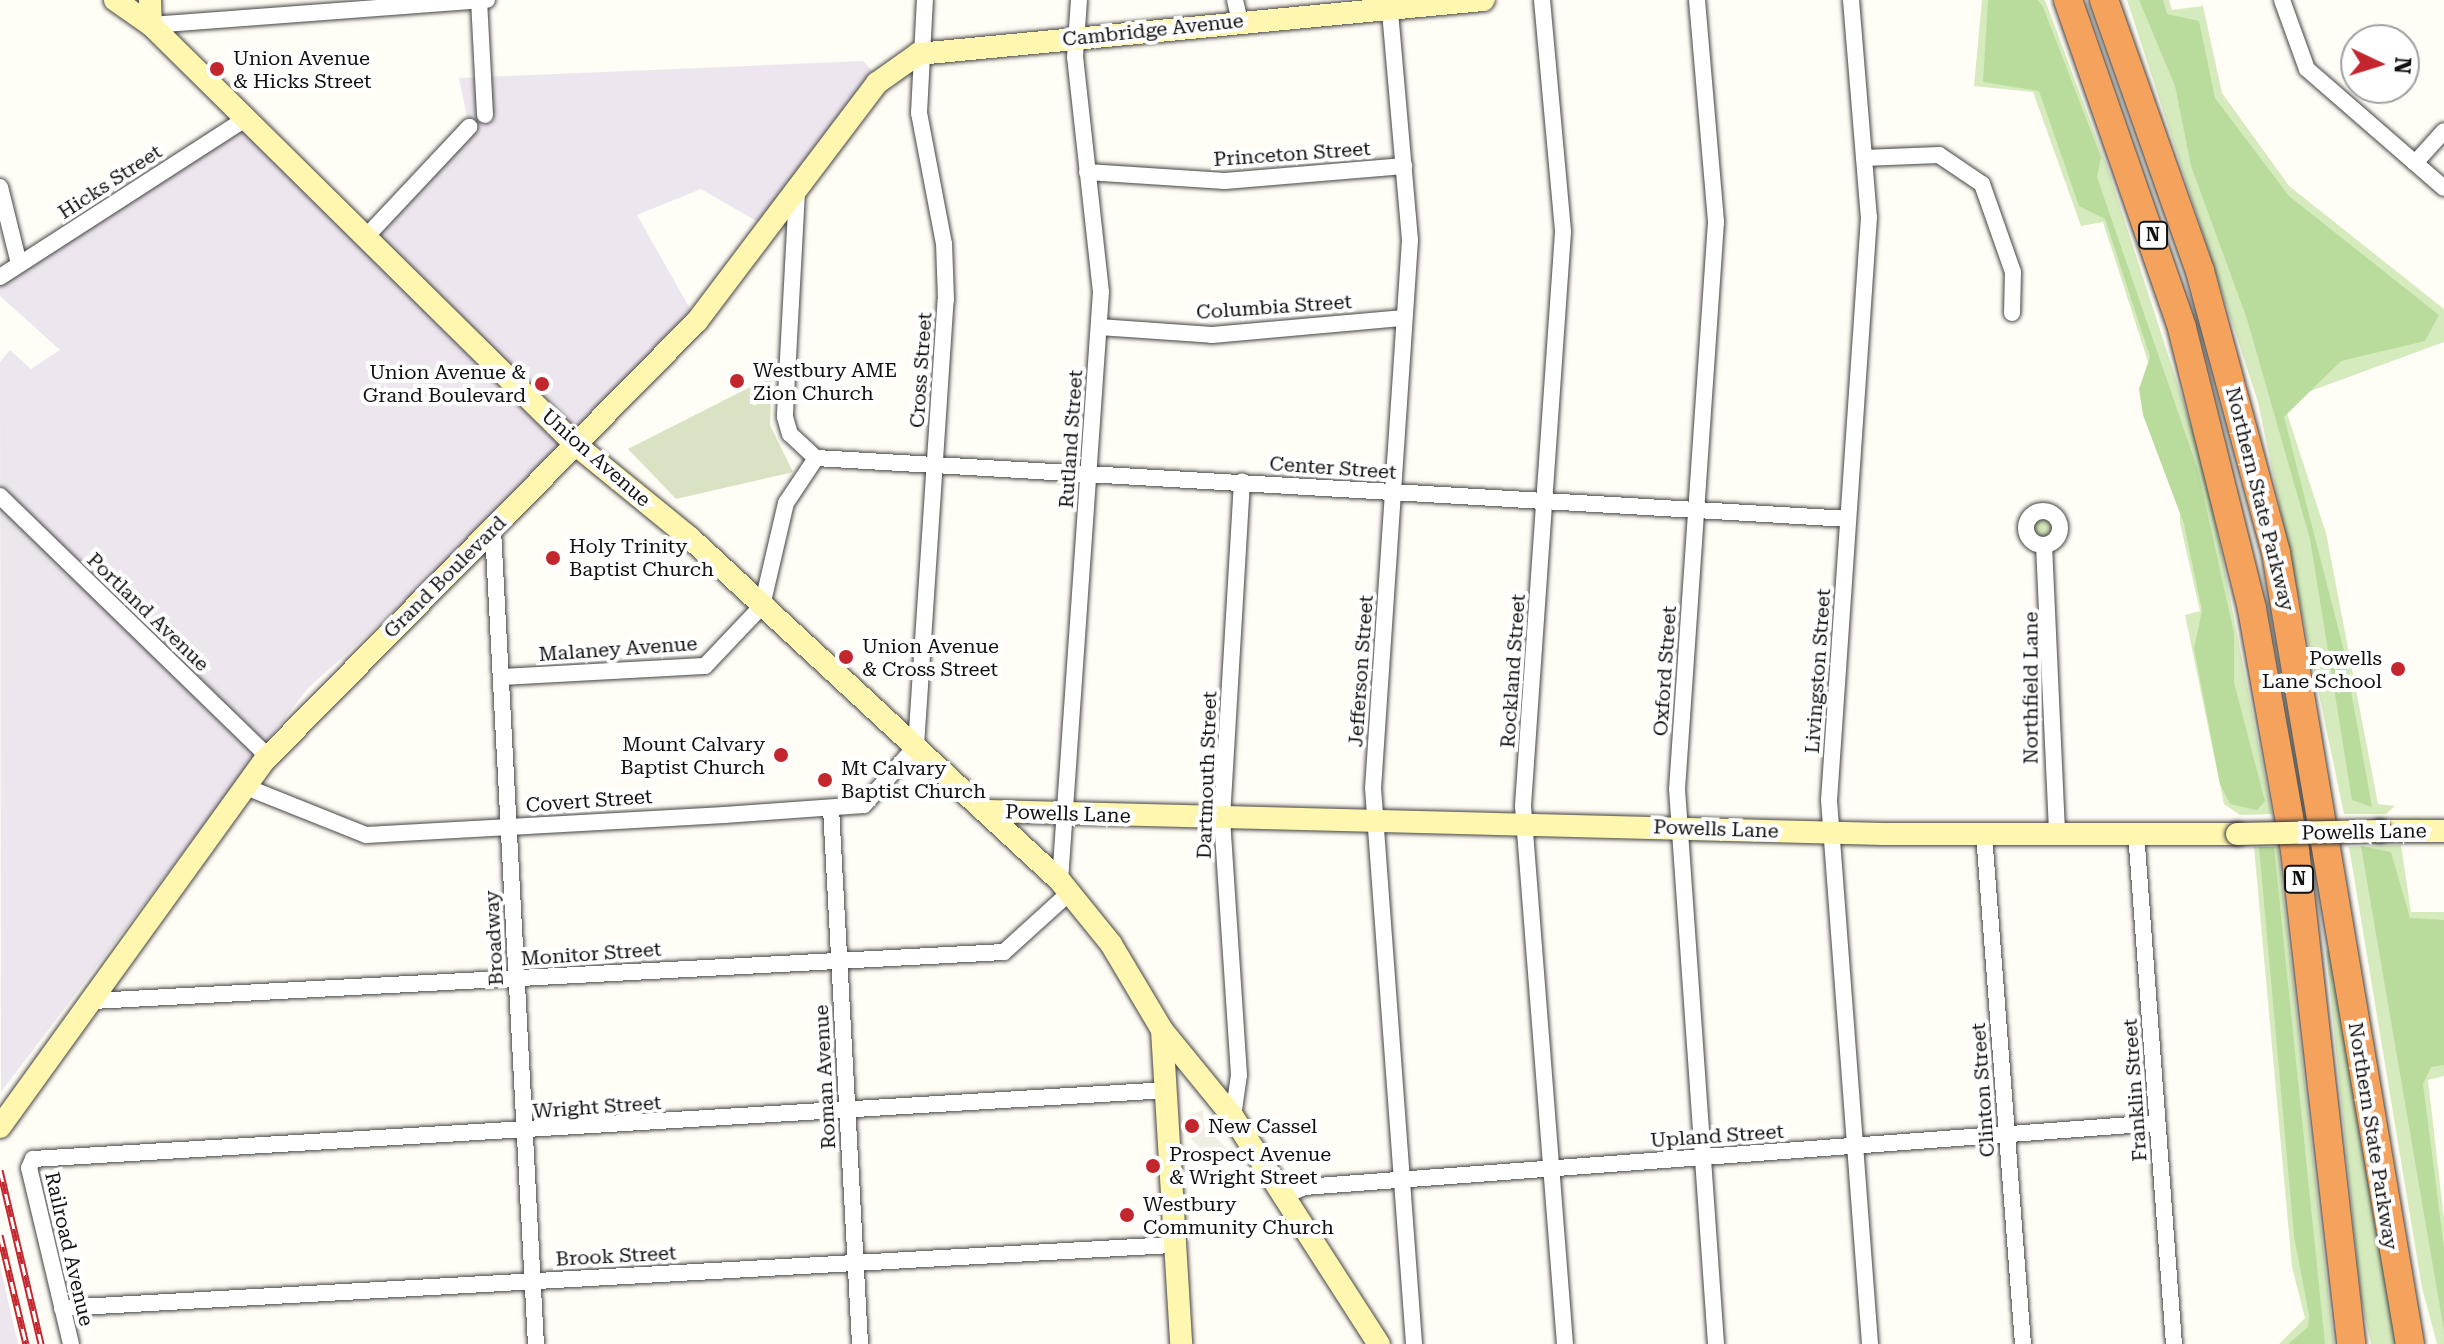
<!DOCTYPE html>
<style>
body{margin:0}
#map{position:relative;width:2444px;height:1344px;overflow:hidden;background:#fffdf5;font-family:"Roboto Serif",serif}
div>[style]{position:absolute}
.industrial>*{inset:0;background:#eee6ef}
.green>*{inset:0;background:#d5ebbd}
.round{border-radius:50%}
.forest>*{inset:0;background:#b9dc9c}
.cemetery>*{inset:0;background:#d9e3c4}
.plaza>*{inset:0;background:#f1ede2}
.roads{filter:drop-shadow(0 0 2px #444) drop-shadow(0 0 2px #444)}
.street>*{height:16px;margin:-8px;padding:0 8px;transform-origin:8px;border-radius:8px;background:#fff}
.street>.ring{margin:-8px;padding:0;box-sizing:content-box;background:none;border:16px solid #fff;border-radius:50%}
.secondary>*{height:22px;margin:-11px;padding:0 11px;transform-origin:11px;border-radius:11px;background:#fff6b0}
.highway>*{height:28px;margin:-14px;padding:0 14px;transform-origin:14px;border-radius:14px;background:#f5a25d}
.rail>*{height:7px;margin-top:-3.5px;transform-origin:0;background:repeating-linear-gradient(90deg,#fff 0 12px,#c4262e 0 24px);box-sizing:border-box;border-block:2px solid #c4262e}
.bridges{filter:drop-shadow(0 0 2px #333) drop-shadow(0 0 2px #333)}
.secondary-bridge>*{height:22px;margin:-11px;padding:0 11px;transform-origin:11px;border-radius:11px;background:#fff6b0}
.dots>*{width:22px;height:22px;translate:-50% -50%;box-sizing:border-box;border:4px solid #fff;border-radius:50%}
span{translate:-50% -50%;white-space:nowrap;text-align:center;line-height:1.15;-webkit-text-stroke:8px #fff;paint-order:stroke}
.shield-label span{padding:2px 6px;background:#fff;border:2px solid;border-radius:6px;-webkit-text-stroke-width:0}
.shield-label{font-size:18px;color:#111;font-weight:700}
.street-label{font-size:20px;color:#111}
.poi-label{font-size:20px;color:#111}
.left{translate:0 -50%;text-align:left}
.right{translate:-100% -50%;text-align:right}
.north{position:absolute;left:2340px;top:24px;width:80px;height:80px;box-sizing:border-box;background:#fff;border:2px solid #a0a0a0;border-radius:50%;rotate:94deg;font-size:22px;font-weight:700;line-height:32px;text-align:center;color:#111}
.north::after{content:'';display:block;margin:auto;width:28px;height:36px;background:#c4262e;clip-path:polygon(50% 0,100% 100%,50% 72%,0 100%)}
</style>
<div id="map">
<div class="industrial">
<i style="clip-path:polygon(863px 61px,876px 74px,772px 230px,701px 189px,637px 215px,697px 321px,567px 457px,308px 688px,1px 1092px,0 362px,10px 350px,31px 369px,60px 350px,0 296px,0 277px,242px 121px,364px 238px,469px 127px,459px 78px)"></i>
<i style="clip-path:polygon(0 1266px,18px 1344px,0 1344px)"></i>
</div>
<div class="green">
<i style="clip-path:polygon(1982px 0,2045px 0,2108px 169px,2205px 469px,2272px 814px,2240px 815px,2224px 804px,2185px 615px,2200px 611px,2180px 523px,2180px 461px,2103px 222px,2081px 226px,2033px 92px,1974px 86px)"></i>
<i style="clip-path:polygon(2127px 0,2169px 0,2172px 10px,2203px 6px,2222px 93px,2289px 186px,2444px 309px,2444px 342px,2283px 401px,2326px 533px,2378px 804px,2395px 806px,2386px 814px,2344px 814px,2258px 402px)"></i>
<i class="round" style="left:2026px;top:511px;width:34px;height:34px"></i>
<i style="clip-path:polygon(2401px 845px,2411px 912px,2444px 912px,2444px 1076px,2428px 1080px,2444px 1219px,2444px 1344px,2437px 1344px,2422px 1288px,2349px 847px)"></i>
<i style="clip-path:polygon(2254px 847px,2278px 847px,2334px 1344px,2279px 1344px,2305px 1318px,2292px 1267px)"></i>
<i style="clip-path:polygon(2326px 951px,2331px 951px,2396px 1344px,2371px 1344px,2361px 1298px)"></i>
</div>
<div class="forest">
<i style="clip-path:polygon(1988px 0,2038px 0,2043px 7px,2101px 157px,2097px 177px,2198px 470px,2234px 633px,2234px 683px,2265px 801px,2257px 810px,2230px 804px,2220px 784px,2194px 648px,2202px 611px,2184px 524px,2143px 415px,2139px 389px,2150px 357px,2105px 219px,2079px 206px,2039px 91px,1983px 82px)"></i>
<i style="clip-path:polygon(2139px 0,2163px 0,2167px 14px,2199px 21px,2215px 98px,2289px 196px,2439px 315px,2425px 341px,2341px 361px,2284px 417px,2343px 647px,2372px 807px,2352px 800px,2310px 539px,2247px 319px,2191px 166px,2175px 86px)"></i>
<i style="clip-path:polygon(2361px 846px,2391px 852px,2410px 918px,2444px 920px,2444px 1065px,2431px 1067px,2423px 1084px,2444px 1248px,2444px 1331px)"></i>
<i style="clip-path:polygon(2259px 847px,2274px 847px,2325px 1344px,2288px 1344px,2308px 1327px,2309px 1315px,2294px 1236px)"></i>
</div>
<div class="cemetery">
<i style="clip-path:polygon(772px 376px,770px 425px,793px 472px,676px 499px,628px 449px)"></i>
</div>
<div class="plaza">
<i style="clip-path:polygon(1203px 1110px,1204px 1127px,1233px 1154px,1193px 1166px,1200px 1148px,1191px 1139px,1198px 1129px,1189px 1115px)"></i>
</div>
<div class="roads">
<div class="street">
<i style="left:479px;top:0;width:115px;rotate:87deg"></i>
<i style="left:1235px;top:0;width:22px;rotate:77deg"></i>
<i style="left:1389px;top:0;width:241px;rotate:85deg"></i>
<i style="left:1410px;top:240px;width:549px;rotate:93.86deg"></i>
<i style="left:1373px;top:788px;width:558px;rotate:85.78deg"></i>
<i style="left:1542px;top:0;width:233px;rotate:84.8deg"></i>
<i style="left:1563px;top:232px;width:575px;rotate:93.99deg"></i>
<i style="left:1523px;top:806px;width:540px;rotate:85.54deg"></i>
<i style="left:1697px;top:0;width:223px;rotate:85.1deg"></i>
<i style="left:1716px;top:222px;width:568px;rotate:93.93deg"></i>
<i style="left:1677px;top:789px;width:556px;rotate:85.98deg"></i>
<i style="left:1851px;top:0;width:218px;rotate:85.3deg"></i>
<i style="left:1869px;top:217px;width:584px;rotate:93.92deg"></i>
<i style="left:1829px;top:800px;width:546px;rotate:85.69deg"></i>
<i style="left:2282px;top:0;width:73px;rotate:70.1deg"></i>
<i style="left:2307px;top:69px;width:181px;rotate:41deg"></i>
<i style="left:151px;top:25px;width:337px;rotate:-4.3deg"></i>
<i style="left:1864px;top:158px;width:75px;rotate:-2.3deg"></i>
<i style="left:1939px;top:155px;width:52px;rotate:34deg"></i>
<i style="left:1982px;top:184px;width:93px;rotate:70.6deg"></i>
<i style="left:2013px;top:272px;width:41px;rotate:91.4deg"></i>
<i style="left:2415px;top:163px;width:43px;rotate:-47.8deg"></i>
<i style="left:1087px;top:172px;width:138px;rotate:3.7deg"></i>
<i style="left:1225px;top:181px;width:180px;rotate:-4.8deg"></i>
<i style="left:0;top:187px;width:79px;rotate:76.1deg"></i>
<i style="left:797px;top:192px;width:225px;rotate:93.1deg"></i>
<i style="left:785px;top:417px;width:18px;rotate:74deg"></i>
<i style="left:790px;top:434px;width:35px;rotate:43deg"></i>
<i style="left:364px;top:239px;width:154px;rotate:-46.8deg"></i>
<i style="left:0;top:277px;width:288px;rotate:-32.8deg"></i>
<i style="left:1099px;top:327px;width:113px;rotate:4deg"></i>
<i style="left:1212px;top:335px;width:193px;rotate:-5.1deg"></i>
<i style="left:816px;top:458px;width:1034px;rotate:3.38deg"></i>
<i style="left:0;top:496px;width:374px;rotate:44.2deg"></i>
<i class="ring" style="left:2026px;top:511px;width:18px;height:18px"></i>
<i style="left:493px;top:530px;width:815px;rotate:86.98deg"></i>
<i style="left:2044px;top:545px;width:286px;rotate:87.4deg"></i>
<i style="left:501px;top:677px;width:204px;rotate:-3.1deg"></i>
<i style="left:705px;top:666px;width:83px;rotate:-46.5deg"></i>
<i style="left:762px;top:606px;width:106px;rotate:-76.9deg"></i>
<i style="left:786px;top:503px;width:54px;rotate:-56.3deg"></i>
<i style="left:246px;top:787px;width:129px;rotate:21.8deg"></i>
<i style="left:366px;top:835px;width:359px;rotate:-3.2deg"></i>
<i style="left:724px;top:815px;width:140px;rotate:-4.1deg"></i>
<i style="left:864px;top:805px;width:79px;rotate:-48.6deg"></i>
<i style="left:916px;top:746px;width:447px;rotate:-86.2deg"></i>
<i style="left:946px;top:300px;width:56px;rotate:-92deg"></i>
<i style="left:944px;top:244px;width:133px;rotate:-100.8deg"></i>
<i style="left:919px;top:113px;width:113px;rotate:-87deg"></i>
<i style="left:831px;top:808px;width:537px;rotate:86.9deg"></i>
<i style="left:2136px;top:832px;width:513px;rotate:85.76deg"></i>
<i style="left:1984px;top:834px;width:511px;rotate:85.63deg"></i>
<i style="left:1060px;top:881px;width:590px;rotate:-86.02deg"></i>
<i style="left:1101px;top:292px;width:236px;rotate:-96.3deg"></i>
<i style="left:1075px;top:57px;width:57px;rotate:-86deg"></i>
<i style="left:93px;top:1001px;width:912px;rotate:-3.08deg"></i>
<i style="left:1004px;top:952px;width:88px;rotate:-42.2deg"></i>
<i style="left:1233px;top:1117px;width:42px;rotate:-81.9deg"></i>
<i style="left:1239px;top:1075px;width:258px;rotate:-93.8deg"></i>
<i style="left:1222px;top:818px;width:337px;rotate:-86.6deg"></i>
<i style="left:1281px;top:1197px;width:25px;rotate:-23deg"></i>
<i style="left:1304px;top:1187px;width:856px;rotate:-4.29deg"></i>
<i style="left:62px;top:1308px;width:1113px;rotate:-3.25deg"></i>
<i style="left:71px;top:1344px;width:181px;rotate:-103.4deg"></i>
<i style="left:29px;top:1168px;width:10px;rotate:-66deg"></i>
<i style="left:33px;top:1159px;width:1136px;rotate:-3.48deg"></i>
</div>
<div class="secondary">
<i style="left:115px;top:0;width:44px;rotate:34.8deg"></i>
<i style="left:151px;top:25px;width:598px;rotate:44.66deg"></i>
<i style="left:576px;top:445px;width:147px;rotate:39.2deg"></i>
<i style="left:690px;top:538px;width:505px;rotate:42.83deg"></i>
<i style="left:1060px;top:881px;width:81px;rotate:51deg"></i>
<i style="left:1111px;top:944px;width:100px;rotate:59.3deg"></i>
<i style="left:1162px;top:1030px;width:112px;rotate:50.8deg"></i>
<i style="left:1233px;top:1117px;width:270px;rotate:57.3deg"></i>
<i style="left:150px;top:0;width:25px;rotate:88deg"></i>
<i style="left:988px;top:811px;width:896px;rotate:1.47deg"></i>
<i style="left:1884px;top:834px;width:353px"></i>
<i style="left:2380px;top:831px;width:64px"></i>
<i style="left:1162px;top:1030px;width:315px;rotate:86.5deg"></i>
<i style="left:0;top:1127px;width:453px;rotate:-54.2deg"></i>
<i style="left:265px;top:760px;width:616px;rotate:-45.46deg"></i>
<i style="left:697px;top:321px;width:298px;rotate:-52.9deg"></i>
<i style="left:877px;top:83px;width:50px;rotate:-35.3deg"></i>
<i style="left:918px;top:54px;width:568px;rotate:-5.46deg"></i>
</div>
<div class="highway">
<i style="left:2068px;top:0;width:347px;rotate:70.8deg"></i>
<i style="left:2182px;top:328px;width:290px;rotate:76deg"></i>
<i style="left:2252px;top:609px;width:245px;rotate:79.9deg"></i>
<i style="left:2295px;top:850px;width:497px;rotate:83.5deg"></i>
<i style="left:2104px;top:0;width:288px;rotate:70.5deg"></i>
<i style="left:2200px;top:271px;width:292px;rotate:74.9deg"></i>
<i style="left:2276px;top:553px;width:802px;rotate:80.39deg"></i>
</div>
</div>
<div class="rail">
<i style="left:0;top:1170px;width:179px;rotate:76.7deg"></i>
<i style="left:0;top:1235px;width:112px;rotate:76.6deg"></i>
</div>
<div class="bridges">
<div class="secondary-bridge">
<i style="left:2237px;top:834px;width:143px;rotate:-1.2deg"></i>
</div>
</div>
<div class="dots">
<i style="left:217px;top:69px;background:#c4262e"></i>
<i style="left:737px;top:381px;background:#c4262e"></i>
<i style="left:542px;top:384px;background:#c4262e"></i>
<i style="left:553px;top:558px;background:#c4262e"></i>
<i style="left:846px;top:657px;background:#c4262e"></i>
<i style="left:2398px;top:669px;background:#c4262e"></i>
<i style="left:781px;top:755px;background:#c4262e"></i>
<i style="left:825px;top:780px;background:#c4262e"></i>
<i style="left:1192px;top:1126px;background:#c4262e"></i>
<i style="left:1153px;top:1166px;background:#c4262e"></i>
<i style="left:1127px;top:1215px;background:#c4262e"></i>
</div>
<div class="shield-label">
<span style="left:2153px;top:235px">N</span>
<span style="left:2299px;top:879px">N</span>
</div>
<div class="street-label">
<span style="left:1153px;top:30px;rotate:-6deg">Cambridge Avenue</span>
<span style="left:1292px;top:154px;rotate:-4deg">Princeton Street</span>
<span style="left:110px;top:182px;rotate:-33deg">Hicks Street</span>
<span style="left:1274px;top:307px;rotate:-4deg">Columbia Street</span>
<span style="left:921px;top:370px;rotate:-86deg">Cross Street</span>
<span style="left:1071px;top:439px;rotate:-86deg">Rutland Street</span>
<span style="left:596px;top:458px;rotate:41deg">Union Avenue</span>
<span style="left:1333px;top:468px;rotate:4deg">Center Street</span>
<span style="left:2260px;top:499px;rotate:76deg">Northern State Parkway</span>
<span style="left:445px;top:577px;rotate:-45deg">Grand Boulevard</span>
<span style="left:148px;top:612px;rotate:44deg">Portland Avenue</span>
<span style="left:618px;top:649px;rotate:-4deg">Malaney Avenue</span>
<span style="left:1361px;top:671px;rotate:-86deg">Jefferson Street</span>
<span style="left:1513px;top:671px;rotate:-86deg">Rockland Street</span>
<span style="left:1665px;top:671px;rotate:-86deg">Oxford Street</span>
<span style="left:1818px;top:671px;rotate:-86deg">Livingston Street</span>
<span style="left:2031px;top:688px;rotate:-90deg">Northfield Lane</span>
<span style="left:1207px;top:775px;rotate:-88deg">Dartmouth Street</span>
<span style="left:589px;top:801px;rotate:-4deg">Covert Street</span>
<span style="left:1068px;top:814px;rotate:2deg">Powells Lane</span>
<span style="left:1716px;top:829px;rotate:2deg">Powells Lane</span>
<span style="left:2364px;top:832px;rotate:-1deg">Powells Lane</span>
<span style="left:494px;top:938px;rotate:-93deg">Broadway</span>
<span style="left:591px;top:954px;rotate:-4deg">Monitor Street</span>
<span style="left:825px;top:1077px;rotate:-93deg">Roman Avenue</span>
<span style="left:1983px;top:1090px;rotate:-94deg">Clinton Street</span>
<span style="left:2135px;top:1090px;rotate:-94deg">Franklin Street</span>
<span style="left:597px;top:1107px;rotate:-4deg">Wright Street</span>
<span style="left:1717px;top:1136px;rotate:-4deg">Upland Street</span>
<span style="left:2373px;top:1136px;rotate:81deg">Northern State Parkway</span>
<span style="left:69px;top:1249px;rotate:77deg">Railroad Avenue</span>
<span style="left:616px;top:1256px;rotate:-3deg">Brook Street</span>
</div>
<div class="poi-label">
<span class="left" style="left:233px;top:70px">Union Avenue<br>&amp; Hicks Street</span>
<span class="left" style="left:753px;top:382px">Westbury AME<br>Zion Church</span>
<span class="right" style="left:526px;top:384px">Union Avenue &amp;<br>Grand Boulevard</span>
<span class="left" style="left:569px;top:558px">Holy Trinity<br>Baptist Church</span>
<span class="left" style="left:862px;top:658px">Union Avenue<br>&amp; Cross Street</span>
<span class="right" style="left:2382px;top:670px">Powells<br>Lane School</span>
<span class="right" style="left:765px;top:756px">Mount Calvary<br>Baptist Church</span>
<span class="left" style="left:841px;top:780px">Mt Calvary<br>Baptist Church</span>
<span class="left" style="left:1208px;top:1126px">New Cassel</span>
<span class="left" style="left:1169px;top:1166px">Prospect Avenue<br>&amp; Wright Street</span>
<span class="left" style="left:1143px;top:1216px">Westbury<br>Community Church</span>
</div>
<div class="north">N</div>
</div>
